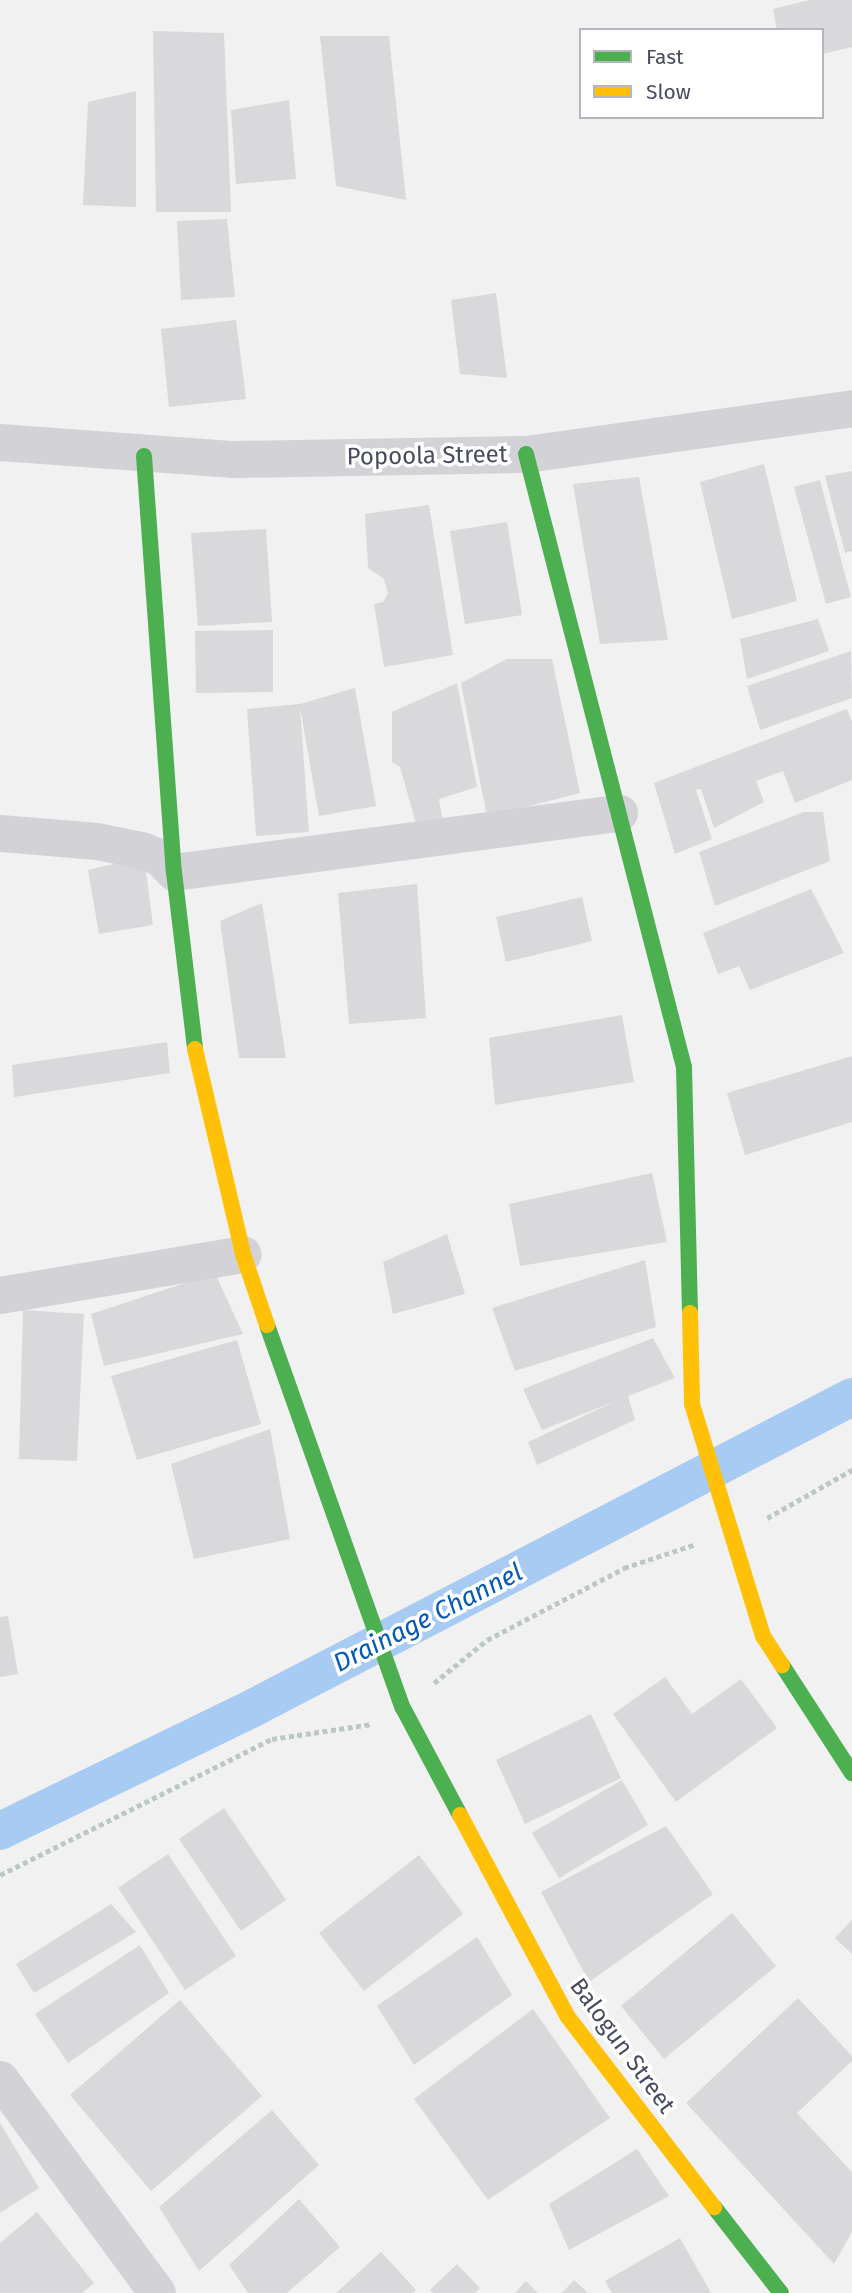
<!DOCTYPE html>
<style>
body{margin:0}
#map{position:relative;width:852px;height:2293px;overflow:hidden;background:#f2f1f1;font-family:"Fira Sans",sans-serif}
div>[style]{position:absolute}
.canal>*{height:38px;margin:-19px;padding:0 19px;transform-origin:19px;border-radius:19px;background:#a7cbf2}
.building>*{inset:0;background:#d9d9db}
.path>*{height:4.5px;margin-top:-2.25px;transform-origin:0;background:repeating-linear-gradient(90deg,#bcc7c7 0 5px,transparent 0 8.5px)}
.street>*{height:37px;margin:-18.5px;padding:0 18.5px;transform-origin:18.5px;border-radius:18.5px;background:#d2d2d7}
.fast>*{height:16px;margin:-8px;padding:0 8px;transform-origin:8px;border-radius:8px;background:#4caf50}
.slow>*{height:16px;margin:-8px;padding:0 8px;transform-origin:8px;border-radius:8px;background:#ffc107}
span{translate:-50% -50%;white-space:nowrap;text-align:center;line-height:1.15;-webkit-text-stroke:7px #fff;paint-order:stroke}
.street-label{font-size:24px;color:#474c5f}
.water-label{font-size:26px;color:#045ab5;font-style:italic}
.legend{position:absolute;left:579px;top:28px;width:245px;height:91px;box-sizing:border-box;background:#fff;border:2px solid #b5b7bf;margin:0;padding:9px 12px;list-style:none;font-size:21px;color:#474c5f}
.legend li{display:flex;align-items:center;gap:14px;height:35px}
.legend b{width:35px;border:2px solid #b5b7bf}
</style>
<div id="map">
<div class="canal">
<i style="left:0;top:1831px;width:284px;rotate:-25.9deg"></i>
<i style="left:255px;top:1707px;width:673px;rotate:-27.44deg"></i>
</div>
<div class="building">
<i style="clip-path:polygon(810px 0,852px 0,852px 47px,822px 54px,822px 30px,777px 30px,773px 9px)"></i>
<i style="clip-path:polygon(153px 31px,224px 33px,231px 212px,156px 212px)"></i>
<i style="clip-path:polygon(320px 36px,389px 36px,406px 200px,336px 186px)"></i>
<i style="clip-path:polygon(136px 91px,136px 207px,83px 205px,88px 102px)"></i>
<i style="clip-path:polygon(289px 100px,296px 179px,236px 184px,231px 110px)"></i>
<i style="clip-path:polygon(227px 219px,235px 297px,181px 300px,177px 221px)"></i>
<i style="clip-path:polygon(496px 293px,507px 378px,460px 374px,451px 300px)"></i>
<i style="clip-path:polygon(236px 320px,246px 399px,169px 407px,161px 329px)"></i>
<i style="clip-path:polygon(764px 464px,797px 601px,732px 619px,700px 482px)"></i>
<i style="clip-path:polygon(852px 471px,852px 551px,845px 553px,825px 476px)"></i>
<i style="clip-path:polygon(639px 477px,668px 640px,600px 644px,573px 484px)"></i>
<i style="clip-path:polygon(820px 480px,851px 597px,826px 604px,794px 487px)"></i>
<i style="clip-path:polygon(429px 505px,453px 655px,384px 667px,374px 604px,383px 602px,388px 593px,384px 579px,368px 568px,365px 514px)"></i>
<i style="clip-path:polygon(507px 522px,522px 615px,465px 624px,450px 531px)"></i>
<i style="clip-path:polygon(266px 529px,272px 622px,198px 626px,191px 533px)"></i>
<i style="clip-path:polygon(818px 619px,829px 651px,747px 679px,740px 639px)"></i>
<i style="clip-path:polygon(273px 630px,273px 692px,196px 693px,195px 631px)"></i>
<i style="clip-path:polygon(851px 651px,852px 698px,760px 730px,747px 686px)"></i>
<i style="clip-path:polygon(507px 659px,552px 659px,580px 793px,487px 817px,461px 683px)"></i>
<i style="clip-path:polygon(457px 683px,477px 787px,439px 799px,443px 823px,417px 827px,400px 767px,392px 762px,392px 712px)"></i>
<i style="clip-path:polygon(355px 688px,376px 806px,319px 816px,300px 707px,309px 832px,256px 836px,247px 709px,300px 704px)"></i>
<i style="clip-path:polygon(847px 709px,852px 722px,852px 780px,795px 803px,783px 771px,756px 781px,764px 802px,714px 828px,701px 789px,696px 790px,712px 839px,675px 854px,654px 783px)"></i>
<i style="clip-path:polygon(804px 812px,823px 812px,830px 861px,715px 906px,699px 852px)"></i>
<i style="clip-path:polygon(144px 857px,153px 925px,99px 934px,88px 870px)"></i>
<i style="clip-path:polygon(417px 884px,426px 1018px,349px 1024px,338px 893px)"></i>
<i style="clip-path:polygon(811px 889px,844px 953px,750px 990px,739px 966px,718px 974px,703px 933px)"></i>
<i style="clip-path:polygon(582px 897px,592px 941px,506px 962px,496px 917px)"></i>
<i style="clip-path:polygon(262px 903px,286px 1058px,239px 1058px,220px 921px)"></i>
<i style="clip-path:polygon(622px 1015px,634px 1082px,495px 1105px,489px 1038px)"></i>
<i style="clip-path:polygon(167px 1042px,170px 1073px,14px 1097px,12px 1065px)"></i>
<i style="clip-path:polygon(852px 1056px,852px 1122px,745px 1155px,727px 1093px)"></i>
<i style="clip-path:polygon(652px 1173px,667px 1242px,520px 1266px,509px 1204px)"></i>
<i style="clip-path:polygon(447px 1234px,465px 1294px,393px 1314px,383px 1262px)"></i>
<i style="clip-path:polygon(645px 1260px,656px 1327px,515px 1371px,492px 1308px)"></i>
<i style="clip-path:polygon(215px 1273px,243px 1334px,104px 1366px,91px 1314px)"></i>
<i style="clip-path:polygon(23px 1310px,84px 1314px,77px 1461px,19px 1459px)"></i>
<i style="clip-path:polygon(653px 1338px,675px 1378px,628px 1396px,635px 1420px,537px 1465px,528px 1442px,616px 1401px,542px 1430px,523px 1389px)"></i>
<i style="clip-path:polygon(237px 1340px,261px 1424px,137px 1460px,111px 1376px)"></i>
<i style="clip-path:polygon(270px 1429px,290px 1539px,194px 1559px,171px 1464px)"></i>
<i style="clip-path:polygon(8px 1616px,18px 1674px,0 1677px,0 1617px)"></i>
<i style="clip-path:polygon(665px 1677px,692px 1714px,741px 1679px,777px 1728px,676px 1802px,613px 1714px)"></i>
<i style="clip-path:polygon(591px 1714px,621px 1778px,525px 1824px,496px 1760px)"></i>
<i style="clip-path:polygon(622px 1780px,648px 1825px,559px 1878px,532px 1833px)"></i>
<i style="clip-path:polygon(224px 1808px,286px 1900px,241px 1931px,179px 1839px)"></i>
<i style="clip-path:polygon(666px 1826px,713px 1894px,589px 1982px,541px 1892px)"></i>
<i style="clip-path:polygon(168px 1854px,236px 1956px,185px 1990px,118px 1888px)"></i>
<i style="clip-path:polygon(419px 1855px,463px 1914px,364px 1991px,319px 1933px)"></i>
<i style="clip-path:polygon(111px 1904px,136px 1932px,34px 1993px,16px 1964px)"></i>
<i style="clip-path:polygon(732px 1913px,776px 1966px,664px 2059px,621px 2006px)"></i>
<i style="clip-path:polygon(852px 1920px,852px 1954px,835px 1938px)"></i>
<i style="clip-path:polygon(477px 1937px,512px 1995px,414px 2065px,377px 2006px)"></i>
<i style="clip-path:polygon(140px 1945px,169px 1993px,68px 2063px,35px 2014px)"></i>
<i style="clip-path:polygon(798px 1998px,852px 2056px,852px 2061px,797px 2113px,852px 2172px,852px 2232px,834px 2264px,686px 2103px)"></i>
<i style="clip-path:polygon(180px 2000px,262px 2096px,151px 2191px,70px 2095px)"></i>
<i style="clip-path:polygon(533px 2009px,610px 2118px,488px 2200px,414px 2099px)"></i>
<i style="clip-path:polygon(272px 2110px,319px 2165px,199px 2271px,159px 2207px)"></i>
<i style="clip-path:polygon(0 2123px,39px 2188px,0 2213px)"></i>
<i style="clip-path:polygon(637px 2149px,669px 2196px,569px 2250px,549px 2204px)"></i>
<i style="clip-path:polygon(299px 2199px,340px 2247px,287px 2293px,248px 2293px,229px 2265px)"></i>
<i style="clip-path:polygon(37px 2212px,94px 2283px,82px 2293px,0 2293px,0 2243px)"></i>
<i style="clip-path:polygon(680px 2238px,711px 2293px,612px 2293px,605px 2281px)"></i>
<i style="clip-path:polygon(381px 2252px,416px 2290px,412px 2293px,336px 2293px)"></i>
<i style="clip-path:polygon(457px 2264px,480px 2288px,475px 2293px,433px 2293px,430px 2290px)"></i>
<i style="clip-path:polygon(574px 2280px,588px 2293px,562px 2293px)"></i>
<i style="clip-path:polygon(526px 2281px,538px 2293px,515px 2293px)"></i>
</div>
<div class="path">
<i style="left:767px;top:1518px;width:98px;rotate:-29.5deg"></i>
<i style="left:434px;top:1683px;width:68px;rotate:-39.1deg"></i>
<i style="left:487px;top:1640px;width:155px;rotate:-27.7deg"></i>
<i style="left:624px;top:1568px;width:76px;rotate:-18.4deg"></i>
<i style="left:0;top:1875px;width:304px;rotate:-26.6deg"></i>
<i style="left:272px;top:1739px;width:101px;rotate:-8.5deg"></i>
</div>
<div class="street">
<i style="left:0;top:442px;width:234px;rotate:4.2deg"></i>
<i style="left:233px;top:459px;width:293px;rotate:-1deg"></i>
<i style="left:526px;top:454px;width:329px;rotate:-8deg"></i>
<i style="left:0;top:833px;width:97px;rotate:4.7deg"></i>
<i style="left:97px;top:841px;width:45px;rotate:11.6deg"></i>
<i style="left:141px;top:850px;width:19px;rotate:21deg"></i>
<i style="left:159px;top:857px;width:21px;rotate:45deg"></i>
<i style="left:174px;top:872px;width:449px;rotate:-7.6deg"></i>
<i style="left:0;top:1295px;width:246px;rotate:-9.6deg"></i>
<i style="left:0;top:2079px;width:265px;rotate:53.7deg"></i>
</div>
<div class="fast">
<i style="left:526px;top:454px;width:633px;rotate:75.55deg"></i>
<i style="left:684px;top:1067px;width:246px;rotate:88.6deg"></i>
<i style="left:144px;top:456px;width:417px;rotate:85.9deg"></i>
<i style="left:174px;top:872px;width:178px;rotate:83.2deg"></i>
<i style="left:267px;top:1325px;width:406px;rotate:70.5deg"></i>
<i style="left:403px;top:1708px;width:121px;rotate:62deg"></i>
<i style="left:782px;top:1665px;width:129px;rotate:57.1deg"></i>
<i style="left:714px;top:2207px;width:109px;rotate:52.1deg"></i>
</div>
<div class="slow">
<i style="left:195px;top:1049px;width:211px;rotate:76.8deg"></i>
<i style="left:243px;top:1254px;width:75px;rotate:71.3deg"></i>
<i style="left:690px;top:1313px;width:91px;rotate:88.7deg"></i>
<i style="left:692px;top:1404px;width:243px;rotate:73deg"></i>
<i style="left:763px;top:1636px;width:35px;rotate:57deg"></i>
<i style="left:460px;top:1815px;width:229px;rotate:61.9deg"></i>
<i style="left:568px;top:2017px;width:240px;rotate:52.5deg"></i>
</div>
<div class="street-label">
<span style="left:427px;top:456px;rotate:-1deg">Popoola Street</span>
<span style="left:622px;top:2046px;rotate:54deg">Balogun Street</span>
</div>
<div class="water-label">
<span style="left:428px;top:1618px;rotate:-27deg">Drainage Channel</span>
</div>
<ul class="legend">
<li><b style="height:9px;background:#4caf50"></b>Fast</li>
<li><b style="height:9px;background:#ffc107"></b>Slow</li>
</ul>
</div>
